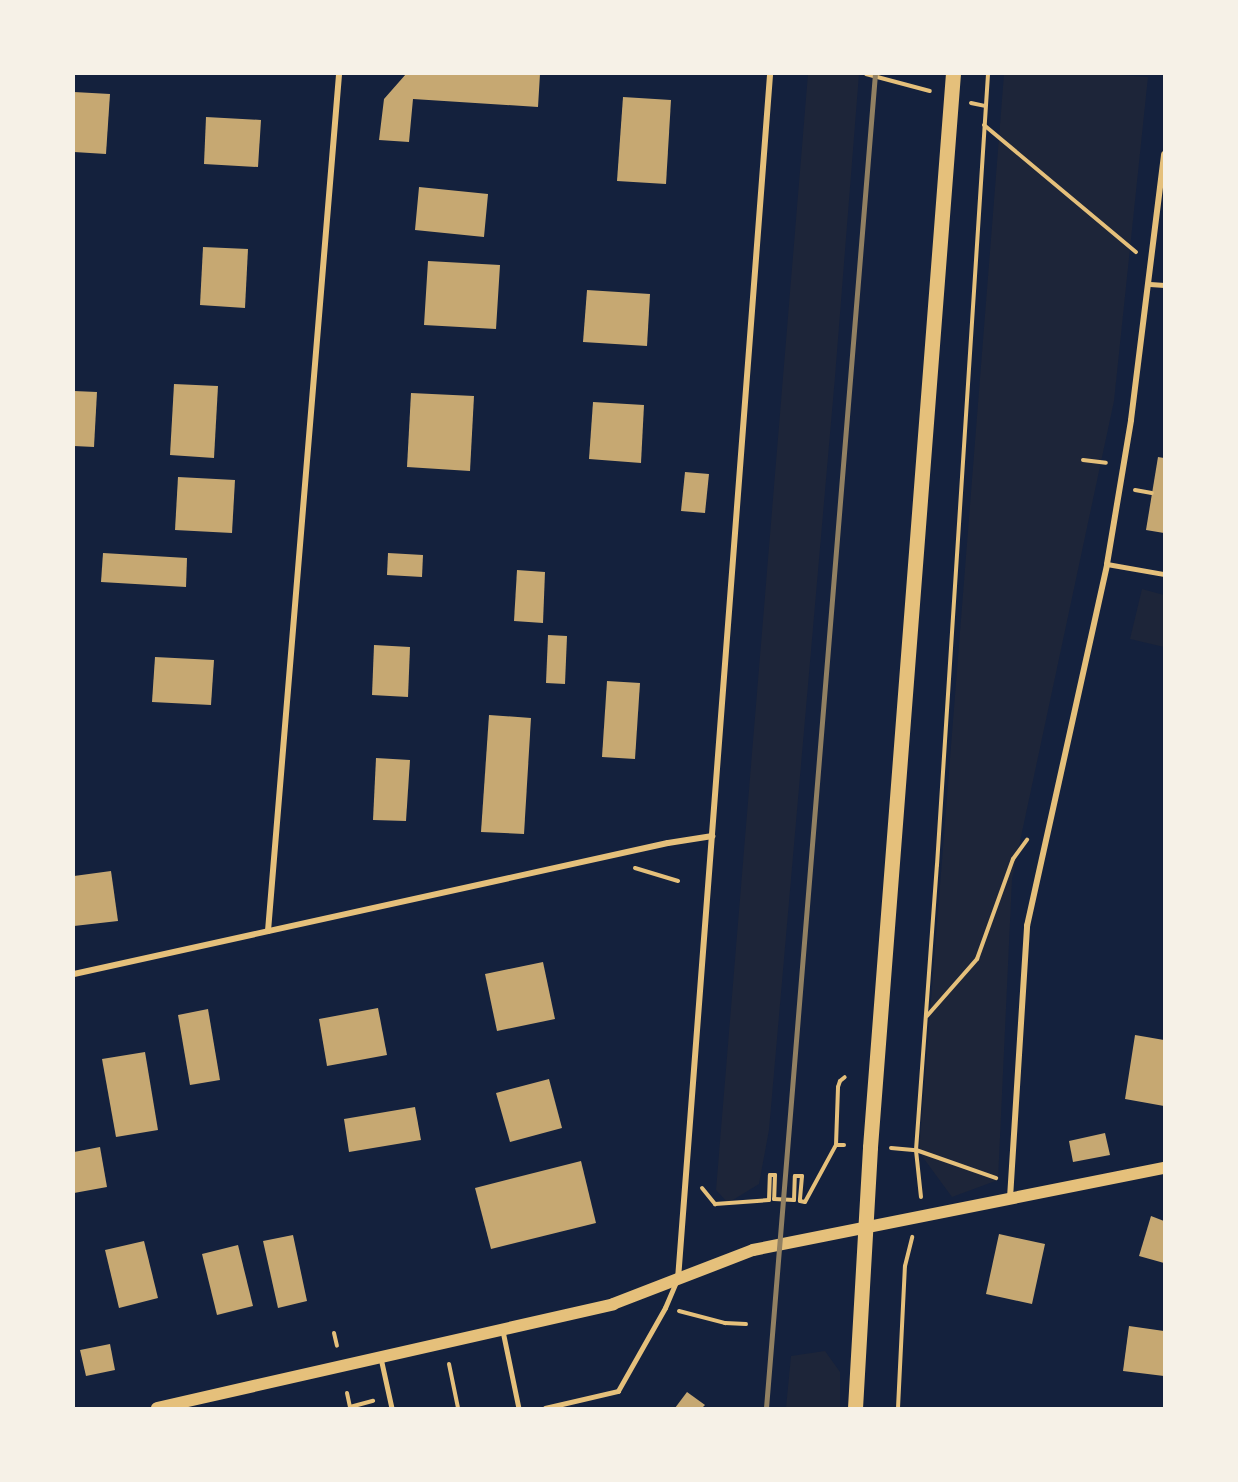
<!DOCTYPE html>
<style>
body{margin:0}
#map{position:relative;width:1238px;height:1482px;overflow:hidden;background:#14213d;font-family:"Fira Sans Condensed",sans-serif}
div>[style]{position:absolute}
.green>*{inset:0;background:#1d2539}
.building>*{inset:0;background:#c6a872}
.path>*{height:4px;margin:-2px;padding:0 2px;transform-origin:2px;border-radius:2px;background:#e5c07b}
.service>*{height:4.5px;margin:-2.25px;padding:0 2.25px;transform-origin:2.25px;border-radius:2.25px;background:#e5c07b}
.minor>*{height:6px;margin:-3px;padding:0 3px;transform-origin:3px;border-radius:3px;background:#e5c07b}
.secondary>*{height:12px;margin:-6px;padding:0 6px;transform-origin:6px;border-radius:6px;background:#e5c07b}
.primary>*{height:15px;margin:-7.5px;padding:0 7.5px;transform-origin:7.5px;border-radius:7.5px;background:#e5c07b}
.rail>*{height:4.5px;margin:-2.25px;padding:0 2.25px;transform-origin:2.25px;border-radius:2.25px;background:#918062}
span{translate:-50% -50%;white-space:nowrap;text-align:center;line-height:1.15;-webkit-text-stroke:4.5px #f6f1e7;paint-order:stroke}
.frame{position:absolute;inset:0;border:75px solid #f6f1e7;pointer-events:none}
</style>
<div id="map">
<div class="green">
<i style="clip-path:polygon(808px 74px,859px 74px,835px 377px,769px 1130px,759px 1184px,728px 1203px,716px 1190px)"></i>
<i style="clip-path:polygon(1004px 74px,1106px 74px,1148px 77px,1114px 401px,1012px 879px,998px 1180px,952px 1197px,919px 1152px)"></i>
<i style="clip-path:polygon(1142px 589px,1164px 595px,1164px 647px,1130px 639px)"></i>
<i style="clip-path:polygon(825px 1351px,840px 1372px,840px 1408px,786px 1408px,791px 1356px)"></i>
</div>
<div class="building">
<i style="clip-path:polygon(406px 74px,540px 74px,538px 107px,413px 99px,409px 142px,379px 140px,384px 99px)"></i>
<i style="clip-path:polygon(74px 92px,110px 94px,106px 154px,74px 152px)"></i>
<i style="clip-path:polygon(623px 97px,671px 100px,666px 184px,617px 181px)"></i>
<i style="clip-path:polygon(206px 117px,261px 120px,258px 167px,204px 164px)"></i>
<i style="clip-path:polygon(419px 187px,488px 194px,484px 237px,415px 230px)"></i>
<i style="clip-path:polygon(203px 247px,248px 249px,245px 308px,200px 305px)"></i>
<i style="clip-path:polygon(428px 261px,500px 265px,496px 329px,424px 325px)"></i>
<i style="clip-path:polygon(587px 290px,650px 294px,647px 346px,583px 342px)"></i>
<i style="clip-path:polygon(174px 384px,218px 386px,214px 458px,170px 455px)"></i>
<i style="clip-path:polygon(74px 391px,97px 392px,94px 447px,74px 446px)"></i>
<i style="clip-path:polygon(411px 393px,474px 396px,470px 471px,407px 467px)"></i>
<i style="clip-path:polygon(593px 402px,644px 405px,641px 463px,589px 459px)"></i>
<i style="clip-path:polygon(1158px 457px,1164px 458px,1164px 533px,1146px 530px)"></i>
<i style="clip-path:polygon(685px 472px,709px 474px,705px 513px,681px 511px)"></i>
<i style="clip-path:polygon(178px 477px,235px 480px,232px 533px,175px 530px)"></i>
<i style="clip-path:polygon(103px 553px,187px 558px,186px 587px,101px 582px)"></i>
<i style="clip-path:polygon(388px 553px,423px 555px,422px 577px,387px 575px)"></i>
<i style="clip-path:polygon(517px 570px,545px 572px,543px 623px,514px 621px)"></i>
<i style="clip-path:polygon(548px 635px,567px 636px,565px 684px,546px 683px)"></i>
<i style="clip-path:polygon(374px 645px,410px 647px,408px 697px,372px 695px)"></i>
<i style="clip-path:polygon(155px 657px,214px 660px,211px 705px,152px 702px)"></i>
<i style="clip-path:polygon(607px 681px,640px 683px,635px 759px,602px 757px)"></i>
<i style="clip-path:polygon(489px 715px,531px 718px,524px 834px,481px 832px)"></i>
<i style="clip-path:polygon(376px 758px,410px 760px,406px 821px,373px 820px)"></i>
<i style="clip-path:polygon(111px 871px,118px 921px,74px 926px,74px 876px)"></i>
<i style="clip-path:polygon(543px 962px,555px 1019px,497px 1031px,485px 974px)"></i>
<i style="clip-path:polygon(378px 1008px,387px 1055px,327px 1066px,319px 1019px)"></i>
<i style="clip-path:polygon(208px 1009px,220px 1080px,190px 1085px,178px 1015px)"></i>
<i style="clip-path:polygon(1135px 1035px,1164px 1040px,1164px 1106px,1125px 1099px)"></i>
<i style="clip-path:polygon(145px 1052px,158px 1130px,116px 1137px,102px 1059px)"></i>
<i style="clip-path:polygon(549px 1079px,562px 1128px,510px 1142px,496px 1093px)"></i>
<i style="clip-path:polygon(415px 1107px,421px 1140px,349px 1152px,344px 1119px)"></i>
<i style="clip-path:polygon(1105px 1133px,1110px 1155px,1073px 1162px,1069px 1141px)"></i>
<i style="clip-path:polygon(100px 1147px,107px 1187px,74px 1193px,74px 1152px)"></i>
<i style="clip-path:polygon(581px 1161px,596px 1223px,491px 1249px,475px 1188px)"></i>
<i style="clip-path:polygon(1151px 1216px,1164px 1221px,1164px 1263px,1139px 1256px)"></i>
<i style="clip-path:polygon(999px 1234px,1045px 1244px,1032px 1304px,986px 1294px)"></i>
<i style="clip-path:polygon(293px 1235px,307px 1301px,278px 1308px,263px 1241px)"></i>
<i style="clip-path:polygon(144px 1241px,158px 1298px,119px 1308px,105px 1250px)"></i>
<i style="clip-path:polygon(238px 1245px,253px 1306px,217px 1315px,202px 1254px)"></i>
<i style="clip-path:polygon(1129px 1326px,1164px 1331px,1164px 1376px,1123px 1371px)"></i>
<i style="clip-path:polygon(110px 1344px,115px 1370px,86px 1376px,80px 1350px)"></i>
<i style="clip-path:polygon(687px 1392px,705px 1405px,702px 1408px,675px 1408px)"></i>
</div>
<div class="path">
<i style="left:866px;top:74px;width:66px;rotate:14.9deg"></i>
<i style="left:971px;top:103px;width:14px;rotate:12deg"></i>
<i style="left:984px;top:125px;width:198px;rotate:39.9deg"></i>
<i style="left:1083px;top:460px;width:23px;rotate:7deg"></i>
<i style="left:1135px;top:490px;width:17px;rotate:10deg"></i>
<i style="left:635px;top:868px;width:45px;rotate:16.8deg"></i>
<i style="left:927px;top:1016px;width:76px;rotate:-48.7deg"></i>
<i style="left:977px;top:959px;width:106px;rotate:-70.2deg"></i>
<i style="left:1013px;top:859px;width:24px;rotate:-54deg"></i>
<i style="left:836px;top:1145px;width:58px;rotate:-88deg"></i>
<i style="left:838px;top:1087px;width:6px;rotate:-72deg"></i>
<i style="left:840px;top:1081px;width:6px;rotate:-39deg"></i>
<i style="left:891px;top:1148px;width:25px;rotate:5deg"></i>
<i style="left:916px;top:1150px;width:85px;rotate:19.3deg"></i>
<i style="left:702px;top:1188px;width:21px;rotate:51deg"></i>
<i style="left:715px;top:1204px;width:54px;rotate:-4.2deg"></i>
<i style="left:769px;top:1200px;width:25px;rotate:-88deg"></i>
<i style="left:770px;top:1175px;width:5px"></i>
<i style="left:775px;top:1175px;width:24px;rotate:92deg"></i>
<i style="left:774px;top:1199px;width:20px;rotate:3deg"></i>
<i style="left:794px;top:1200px;width:24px;rotate:-88deg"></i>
<i style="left:795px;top:1176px;width:7px"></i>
<i style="left:802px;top:1176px;width:25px;rotate:95deg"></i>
<i style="left:800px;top:1201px;width:5px;rotate:11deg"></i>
<i style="left:805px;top:1202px;width:65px;rotate:-61.5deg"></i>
<i style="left:836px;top:1145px;width:8px"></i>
<i style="left:921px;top:1197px;width:47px;rotate:-96.1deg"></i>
<i style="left:916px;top:1150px;width:286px;rotate:-85.8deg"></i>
<i style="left:937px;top:865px;width:793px;rotate:-86.31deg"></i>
<i style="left:679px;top:1311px;width:48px;rotate:14.6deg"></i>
<i style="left:725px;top:1323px;width:21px;rotate:3deg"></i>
<i style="left:334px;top:1333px;width:13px;rotate:77deg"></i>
<i style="left:449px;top:1364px;width:45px;rotate:78.4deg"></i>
<i style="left:347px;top:1393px;width:14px;rotate:78deg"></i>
<i style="left:350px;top:1407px;width:24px;rotate:-15deg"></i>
<i style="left:898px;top:1408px;width:142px;rotate:-87.2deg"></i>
<i style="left:905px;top:1266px;width:30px;rotate:-76deg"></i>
</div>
<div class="service">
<i style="left:1150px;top:284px;width:14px;rotate:4deg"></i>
<i style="left:1107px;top:564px;width:58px;rotate:10deg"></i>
<i style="left:503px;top:1331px;width:79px;rotate:78.3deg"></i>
<i style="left:381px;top:1358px;width:51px;rotate:77.6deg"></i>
<i style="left:545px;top:1408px;width:75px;rotate:-13.1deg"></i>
<i style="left:618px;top:1391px;width:95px;rotate:-60.5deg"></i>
<i style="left:665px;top:1308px;width:28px;rotate:-67deg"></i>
</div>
<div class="minor">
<i style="left:268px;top:931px;width:860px;rotate:-85.26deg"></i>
<i style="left:74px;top:974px;width:608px;rotate:-12.44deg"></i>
<i style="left:668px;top:843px;width:45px;rotate:-9deg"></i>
<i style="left:1010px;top:1198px;width:273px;rotate:-86.4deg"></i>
<i style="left:1027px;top:926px;width:371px;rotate:-77.5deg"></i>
<i style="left:1107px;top:564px;width:146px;rotate:-80.5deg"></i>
<i style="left:1131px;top:420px;width:268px;rotate:-82.9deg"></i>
<i style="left:678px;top:1279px;width:1209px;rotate:-85.63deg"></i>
</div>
<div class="secondary">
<i style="left:157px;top:1408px;width:468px;rotate:-12.8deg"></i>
<i style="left:613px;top:1304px;width:150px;rotate:-21.1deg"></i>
<i style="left:753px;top:1250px;width:419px;rotate:-11.3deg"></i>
</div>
<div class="primary">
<i style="left:855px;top:1408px;width:261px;rotate:-86.7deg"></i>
<i style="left:870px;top:1147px;width:1076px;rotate:-85.58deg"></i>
</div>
<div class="rail">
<i style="left:766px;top:1408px;width:1338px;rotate:-85.33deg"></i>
</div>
<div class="frame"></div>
</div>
